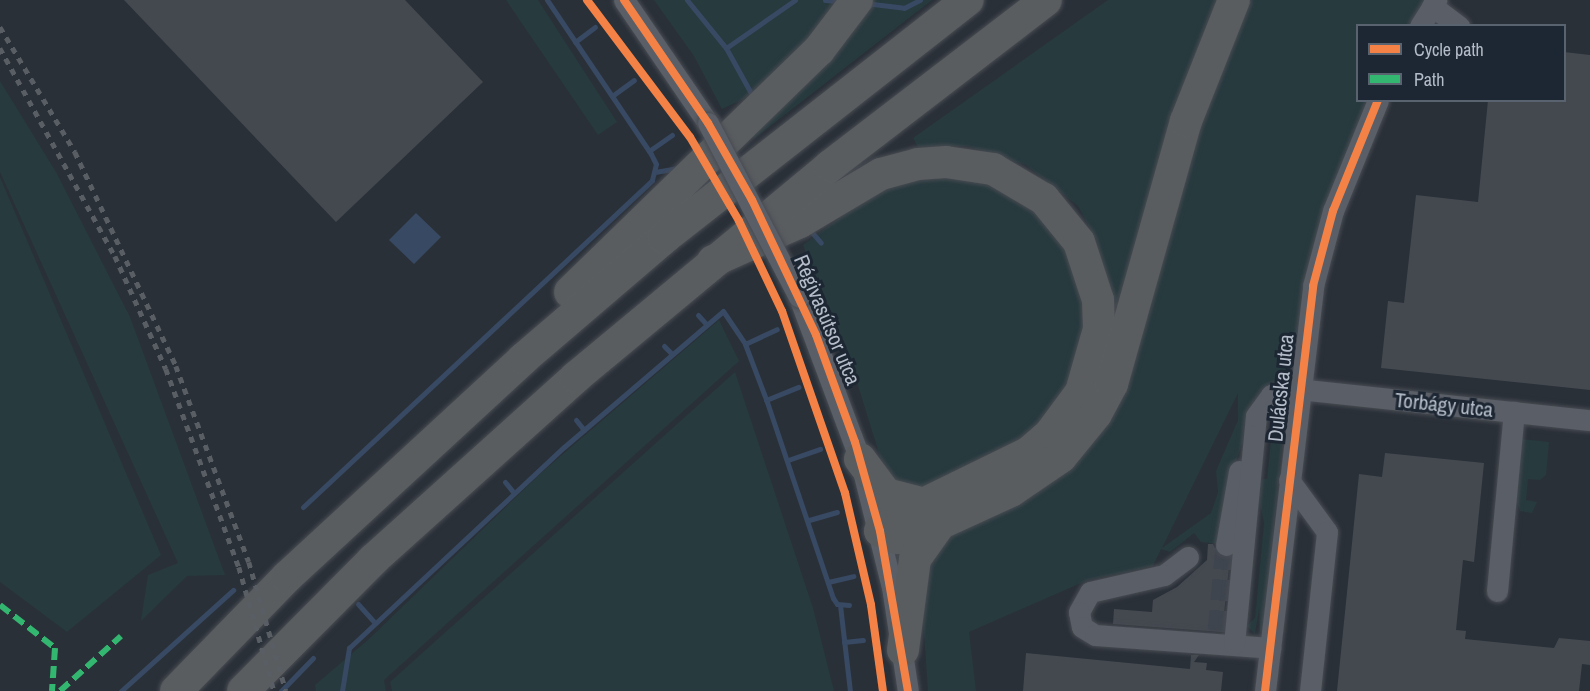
<!DOCTYPE html>
<meta charset="utf-8">
<style>
body{margin:0}
#map{position:relative;width:1590px;height:691px;overflow:hidden;background:#2a3038;font-family:"Archivo Narrow",sans-serif}
div>[style]{position:absolute}
.green>*{inset:0;background:#273a3e}
.water>*{inset:0;background:#384963}
.stream>*{height:5px;margin:-2.5px;padding:0 2.5px;transform-origin:2.5px;border-radius:2.5px;background:#384963}
.building>*{inset:0;background:#444950}
.minor-tunnel>*{height:21px;margin-top:-10.5px;transform-origin:0;background:repeating-linear-gradient(90deg,#3f454e 0 21px,transparent 0 31px)}
.roads{filter:drop-shadow(0 0 2px #484c53) drop-shadow(0 0 2px #484c53)}
.minor>*{height:21px;margin:-10.5px;padding:0 10.5px;transform-origin:10.5px;border-radius:10.5px;background:#5a5e66}
.highway>*{height:32px;margin:-16px;padding:0 16px;transform-origin:16px;border-radius:16px;background:#5a5d60}
.rail>*{height:4.5px;margin-top:-2.25px;transform-origin:0;background:repeating-linear-gradient(90deg,#595d64 0 6px,transparent 0 12px)}
.bridges{filter:drop-shadow(0 0 2px #484c53) drop-shadow(0 0 2px #484c53)}
.minor-bridge>*{height:21px;margin:-10.5px;padding:0 10.5px;transform-origin:10.5px;border-radius:10.5px;background:#5a5e66}
.quiet>*{height:6px;margin-top:-3px;transform-origin:0;background:repeating-linear-gradient(90deg,#33b770 0 12px,transparent 0 18px)}
.cycleway>*{height:8px;margin:-4px;padding:0 4px;transform-origin:4px;border-radius:4px;background:#f48246}
span{translate:-50% -50%;white-space:nowrap;text-align:center;line-height:1.15;-webkit-text-stroke:6px #1d2633;paint-order:stroke}
.street-label{font-size:21px;color:#b4bcc9}
.legend{position:absolute;left:1356px;top:24px;width:210px;height:78px;box-sizing:border-box;background:#1d2633;border:2px solid #59626f;margin:0;padding:8px 10px;list-style:none;font-size:18px;color:#b4bcc9}
.legend li{display:flex;align-items:center;gap:12px;height:30px}
.legend b{width:30px;border:2px solid #59626f}
</style>
<div id="map">
<div class="green">
<i style="clip-path:polygon(506px 0,538px 0,617px 122px,598px 135px)"></i>
<i style="clip-path:polygon(654px 0,845px 0,763px 90px,722px 109px,694px 56px)"></i>
<i style="clip-path:polygon(872px 0,932px 0,755px 138px,751px 135px,855px 27px)"></i>
<i style="clip-path:polygon(1108px 0,1221px 0,1174px 106px,1139px 249px,1115px 320px,1097px 241px,1078px 206px,1026px 165px,968px 146px,918px 147px,913px 138px)"></i>
<i style="clip-path:polygon(evenodd,1249px 0,1427px 0,1410px 25px,1358px 26px,1358px 100px,1368px 101px,1321px 219px,1290px 368px,1255px 403px,1230px 481px,1218px 544px,1201px 542px,1194px 533px,1170px 552px,1161px 549px,1153px 566px,1088px 580px,969px 632px,976px 691px,928px 691px,923px 618px,928px 558px,940px 539px,1048px 481px,1222px 54px,1249px 0,1238px 393px,1238px 420px,1216px 471px,1218px 492px,1211px 513px,1162px 548px,1238px 393px)"></i>
<i style="clip-path:polygon(0 81px,56px 172px,130px 317px,225px 575px,187px 576px,141px 621px,148px 575px,178px 563px,0 172px)"></i>
<i style="clip-path:polygon(954px 171px,1022px 194px,1071px 250px,1088px 334px,1059px 410px,1026px 439px,918px 491px,886px 476px,848px 353px,803px 245px,877px 190px)"></i>
<i style="clip-path:polygon(0 177px,161px 555px,67px 632px,0 582px)"></i>
<i style="clip-path:polygon(719px 320px,739px 361px,384px 680px,386px 691px,316px 691px,315px 685px,369px 639px,541px 473px)"></i>
<i style="clip-path:polygon(735px 372px,813px 608px,834px 691px,392px 691px,390px 682px)"></i>
<i style="clip-path:polygon(1286px 401px,1264px 628px,1260px 632px,1259px 609px,1255px 634px,1247px 626px,1255px 618px,1264px 523px,1255px 479px,1267px 479px,1273px 421px,1261px 419px,1266px 408px)"></i>
<i style="clip-path:polygon(1522px 439px,1549px 442px,1546px 475px,1540px 480px,1528px 479px,1526px 500px,1537px 502px,1532px 513px,1520px 511px,1516px 500px)"></i>
</div>
<div class="water">
<i style="clip-path:polygon(416px 213px,441px 237px,414px 264px,389px 240px)"></i>
</div>
<div class="stream">
<i style="left:687px;top:0;width:62px;rotate:50.9deg"></i>
<i style="left:726px;top:48px;width:54px;rotate:61deg"></i>
<i style="left:752px;top:95px;width:6px;rotate:129deg"></i>
<i style="left:825px;top:0;width:14px;rotate:4deg"></i>
<i style="left:873px;top:4px;width:31px;rotate:7deg"></i>
<i style="left:904px;top:8px;width:18px;rotate:-27deg"></i>
<i style="left:575px;top:42px;width:25px;rotate:-37deg"></i>
<i style="left:726px;top:48px;width:84px;rotate:-34.8deg"></i>
<i style="left:612px;top:96px;width:27px;rotate:-36deg"></i>
<i style="left:649px;top:151px;width:28px;rotate:-35deg"></i>
<i style="left:655px;top:172px;width:22px;rotate:-10deg"></i>
<i style="left:809px;top:229px;width:18px;rotate:49deg"></i>
<i style="left:698px;top:315px;width:13px;rotate:48deg"></i>
<i style="left:745px;top:344px;width:35px;rotate:-25deg"></i>
<i style="left:664px;top:346px;width:11px;rotate:45deg"></i>
<i style="left:766px;top:400px;width:35px;rotate:-22deg"></i>
<i style="left:576px;top:420px;width:13px;rotate:51deg"></i>
<i style="left:788px;top:460px;width:34px;rotate:-19deg"></i>
<i style="left:505px;top:482px;width:14px;rotate:51deg"></i>
<i style="left:303px;top:507px;width:478px;rotate:-43.1deg"></i>
<i style="left:652px;top:180px;width:16px;rotate:-76deg"></i>
<i style="left:656px;top:164px;width:11px;rotate:-117deg"></i>
<i style="left:651px;top:154px;width:186px;rotate:-124deg"></i>
<i style="left:809px;top:520px;width:29px;rotate:-16deg"></i>
<i style="left:828px;top:582px;width:26px;rotate:-13deg"></i>
<i style="left:358px;top:604px;width:25px;rotate:48deg"></i>
<i style="left:840px;top:605px;width:87px;rotate:83.4deg"></i>
<i style="left:844px;top:642px;width:19px;rotate:-6deg"></i>
<i style="left:121px;top:691px;width:151px;rotate:-42deg"></i>
<i style="left:281px;top:691px;width:46px;rotate:-45.9deg"></i>
<i style="left:342px;top:691px;width:44px;rotate:-80.8deg"></i>
<i style="left:349px;top:648px;width:294px;rotate:-43.1deg"></i>
<i style="left:564px;top:447px;width:209px;rotate:-40.5deg"></i>
<i style="left:723px;top:311px;width:40px;rotate:56deg"></i>
<i style="left:745px;top:344px;width:62px;rotate:69.2deg"></i>
<i style="left:767px;top:402px;width:207px;rotate:71.4deg"></i>
<i style="left:833px;top:598px;width:7px;rotate:56deg"></i>
<i style="left:837px;top:604px;width:12px;rotate:5deg"></i>
</div>
<div class="building">
<i style="clip-path:polygon(124px 0,405px 0,483px 82px,336px 222px)"></i>
<i style="clip-path:polygon(1564px 52px,1590px 55px,1590px 390px,1381px 368px,1388px 301px,1404px 303px,1416px 195px,1478px 202px,1488px 100px,1564px 100px)"></i>
<i style="clip-path:polygon(1385px 453px,1484px 463px,1474px 562px,1463px 560px,1456px 630px,1466px 631px,1465px 639px,1554px 648px,1559px 638px,1590px 641px,1590px 665px,1582px 664px,1579px 691px,1337px 691px,1359px 474px,1382px 477px)"></i>
<i style="clip-path:polygon(1208px 544px,1213px 544px,1218px 555px,1230px 557px,1222px 632px,1113px 624px,1114px 609px,1152px 612px,1153px 600px,1177px 587px,1207px 560px)"></i>
<i style="clip-path:polygon(1026px 653px,1190px 669px,1191px 655px,1199px 655px,1194px 662px,1207px 663px,1206px 670px,1223px 672px,1221px 691px,1023px 691px)"></i>
</div>
<div class="minor-tunnel">
<i style="left:1218px;top:631px;width:86px;rotate:-84.7deg"></i>
</div>
<div class="roads">
<div class="minor">
<i style="left:624px;top:0;width:149px;rotate:55.7deg"></i>
<i style="left:1432px;top:6px;width:34px;rotate:37deg"></i>
<i style="left:1420px;top:26px;width:31px;rotate:-58deg"></i>
<i style="left:799px;top:297px;width:173px;rotate:69.4deg"></i>
<i style="left:860px;top:459px;width:132px;rotate:76deg"></i>
<i style="left:892px;top:587px;width:105px;rotate:81.3deg"></i>
<i style="left:1289px;top:480px;width:64px;rotate:53.8deg"></i>
<i style="left:1327px;top:532px;width:160px;rotate:96.1deg"></i>
<i style="left:1226px;top:545px;width:75px;rotate:-80deg"></i>
<i style="left:1188px;top:557px;width:30px;rotate:143deg"></i>
<i style="left:1164px;top:575px;width:76px;rotate:167.1deg"></i>
<i style="left:1090px;top:592px;width:23px;rotate:119deg"></i>
<i style="left:1079px;top:612px;width:15px;rotate:79deg"></i>
<i style="left:1082px;top:627px;width:15px;rotate:32deg"></i>
<i style="left:1095px;top:635px;width:176px;rotate:4.2deg"></i>
<i style="left:1497px;top:591px;width:180px;rotate:-84.6deg"></i>
<i style="left:1234px;top:644px;width:229px;rotate:-84.5deg"></i>
<i style="left:1256px;top:416px;width:26px;rotate:-54deg"></i>
<i style="left:1271px;top:395px;width:28px;rotate:-13deg"></i>
<i style="left:1298px;top:389px;width:294px;rotate:6.1deg"></i>
<i style="left:1265px;top:691px;width:408px;rotate:-83.2deg"></i>
<i style="left:1313px;top:286px;width:78px;rotate:-75.1deg"></i>
<i style="left:1333px;top:211px;width:120px;rotate:-67.9deg"></i>
</div>
<div class="highway">
<i style="left:713px;top:261px;width:95px;rotate:-24.1deg"></i>
<i style="left:800px;top:222px;width:94px;rotate:-30.7deg"></i>
<i style="left:881px;top:174px;width:38px;rotate:-15deg"></i>
<i style="left:918px;top:164px;width:28px;rotate:-4deg"></i>
<i style="left:946px;top:162px;width:48px;rotate:8.5deg"></i>
<i style="left:993px;top:169px;width:59px;rotate:30.5deg"></i>
<i style="left:1044px;top:199px;width:55px;rotate:50.9deg"></i>
<i style="left:1079px;top:242px;width:61px;rotate:71.9deg"></i>
<i style="left:1098px;top:300px;width:29px;rotate:88deg"></i>
<i style="left:1099px;top:329px;width:66px;rotate:105.9deg"></i>
<i style="left:1081px;top:392px;width:52px;rotate:126.4deg"></i>
<i style="left:1050px;top:434px;width:29px;rotate:139deg"></i>
<i style="left:1028px;top:453px;width:141px;rotate:154deg"></i>
<i style="left:901px;top:515px;width:26px;rotate:143deg"></i>
<i style="left:880px;top:531px;width:18px;rotate:22deg"></i>
<i style="left:897px;top:538px;width:16px;rotate:-7deg"></i>
<i style="left:913px;top:536px;width:108px;rotate:-24.7deg"></i>
<i style="left:1011px;top:491px;width:60px;rotate:-34.2deg"></i>
<i style="left:1061px;top:457px;width:55px;rotate:-50.9deg"></i>
<i style="left:1096px;top:414px;width:34px;rotate:-62deg"></i>
<i style="left:1112px;top:384px;width:273px;rotate:-74.3deg"></i>
<i style="left:1186px;top:121px;width:130px;rotate:-68.4deg"></i>
<i style="left:570px;top:292px;width:347px;rotate:-44.2deg"></i>
<i style="left:819px;top:50px;width:63px;rotate:-52.8deg"></i>
<i style="left:860px;top:459px;width:44px;rotate:53.4deg"></i>
<i style="left:886px;top:494px;width:40px;rotate:14.4deg"></i>
<i style="left:903px;top:650px;width:92px;rotate:-82.5deg"></i>
<i style="left:915px;top:559px;width:42px;rotate:-54.8deg"></i>
<i style="left:176px;top:691px;width:159px;rotate:-45.8deg"></i>
<i style="left:287px;top:577px;width:321px;rotate:-42.7deg"></i>
<i style="left:523px;top:359px;width:186px;rotate:-40.6deg"></i>
<i style="left:664px;top:238px;width:386px;rotate:-38.1deg"></i>
<i style="left:243px;top:691px;width:185px;rotate:-45.2deg"></i>
<i style="left:373px;top:560px;width:273px;rotate:-42deg"></i>
<i style="left:576px;top:377px;width:330px;rotate:-39.7deg"></i>
<i style="left:830px;top:166px;width:272px;rotate:-37.5deg"></i>
</div>
</div>
<div class="rail">
<i style="left:0;top:27px;width:146px;rotate:59deg"></i>
<i style="left:75px;top:152px;width:237px;rotate:64.7deg"></i>
<i style="left:176px;top:366px;width:209px;rotate:69.6deg"></i>
<i style="left:249px;top:562px;width:134px;rotate:74deg"></i>
<i style="left:0;top:48px;width:238px;rotate:61.1deg"></i>
<i style="left:115px;top:256px;width:124px;rotate:65.7deg"></i>
<i style="left:166px;top:369px;width:211px;rotate:69.8deg"></i>
<i style="left:239px;top:567px;width:129px;rotate:74.2deg"></i>
</div>
<div class="bridges">
<div class="minor-bridge">
<i style="left:708px;top:123px;width:196px;rotate:62.4deg"></i>
</div>
</div>
<div class="quiet">
<i style="left:0;top:605px;width:70px;rotate:38deg"></i>
<i style="left:55px;top:648px;width:43px;rotate:94deg"></i>
<i style="left:60px;top:691px;width:82px;rotate:-42deg"></i>
</div>
<div class="cycleway">
<i style="left:587px;top:0;width:171px;rotate:53.1deg"></i>
<i style="left:690px;top:137px;width:97px;rotate:59.7deg"></i>
<i style="left:739px;top:221px;width:100px;rotate:64.5deg"></i>
<i style="left:782px;top:311px;width:193px;rotate:70.9deg"></i>
<i style="left:845px;top:493px;width:115px;rotate:76.9deg"></i>
<i style="left:871px;top:605px;width:87px;rotate:82.1deg"></i>
<i style="left:624px;top:0;width:149px;rotate:55.7deg"></i>
<i style="left:708px;top:123px;width:89px;rotate:60.3deg"></i>
<i style="left:752px;top:200px;width:149px;rotate:64.6deg"></i>
<i style="left:816px;top:335px;width:114px;rotate:70deg"></i>
<i style="left:855px;top:442px;width:92px;rotate:74.3deg"></i>
<i style="left:880px;top:531px;width:162px;rotate:80.1deg"></i>
<i style="left:1265px;top:691px;width:408px;rotate:-83.2deg"></i>
<i style="left:1313px;top:286px;width:78px;rotate:-75.1deg"></i>
<i style="left:1333px;top:211px;width:120px;rotate:-67.9deg"></i>
</div>
<div class="street-label">
<span style="left:827px;top:320px;rotate:67deg">Régivasútsor utca</span>
<span style="left:1281px;top:388px;rotate:-84deg">Dulácska utca</span>
<span style="left:1444px;top:405px;rotate:6deg">Torbágy utca</span>
</div>
<ul class="legend">
<li><b style="height:8px;background:#f48246"></b>Cycle path</li>
<li><b style="height:8px;background:#33b770"></b>Path</li>
</ul>
</div>
